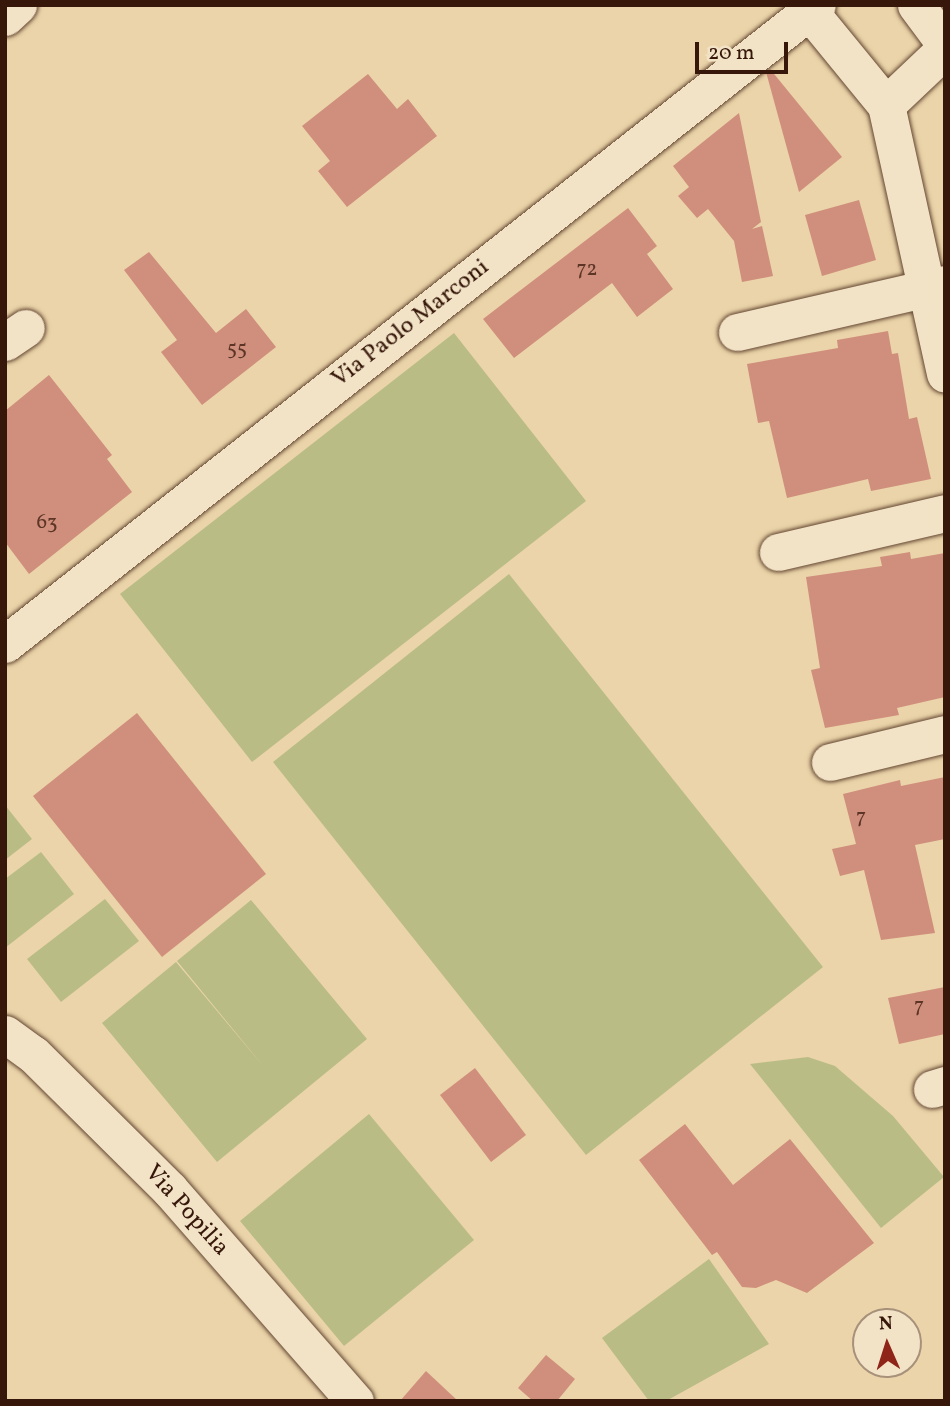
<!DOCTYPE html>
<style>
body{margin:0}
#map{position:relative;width:950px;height:1406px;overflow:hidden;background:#ebd4a9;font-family:Vollkorn,serif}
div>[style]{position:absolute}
.green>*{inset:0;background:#babc86}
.building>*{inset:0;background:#d08f7c}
.roads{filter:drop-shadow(0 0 2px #634632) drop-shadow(0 0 2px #634632)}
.minor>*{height:37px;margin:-18.5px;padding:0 18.5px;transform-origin:18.5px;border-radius:18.5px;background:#f2e3c7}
span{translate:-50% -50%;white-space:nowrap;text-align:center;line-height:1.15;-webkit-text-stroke:5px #f2e3c7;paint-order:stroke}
.number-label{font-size:21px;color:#5c3526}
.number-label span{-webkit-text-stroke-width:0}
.street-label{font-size:24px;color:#36170a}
.frame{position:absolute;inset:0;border:7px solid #36170a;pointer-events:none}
.north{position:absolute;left:852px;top:1308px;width:70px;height:70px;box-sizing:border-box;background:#f2e3c7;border:2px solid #a7917b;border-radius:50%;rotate:357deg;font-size:19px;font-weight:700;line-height:28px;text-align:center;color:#36170a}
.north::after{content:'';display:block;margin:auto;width:24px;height:32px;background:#8f2418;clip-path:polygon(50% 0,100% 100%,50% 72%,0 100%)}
.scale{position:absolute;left:695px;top:42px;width:93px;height:32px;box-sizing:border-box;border:4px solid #36170a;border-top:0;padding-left:9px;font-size:21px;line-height:24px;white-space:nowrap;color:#36170a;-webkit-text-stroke:5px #f2e3c7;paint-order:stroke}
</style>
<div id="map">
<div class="green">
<i style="clip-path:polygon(454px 333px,586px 501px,252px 762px,120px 594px)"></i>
<i style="clip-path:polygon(509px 574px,823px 967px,586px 1155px,273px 762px)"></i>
<i style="clip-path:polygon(5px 805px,32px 839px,5px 860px)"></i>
<i style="clip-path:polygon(41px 852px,74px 894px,5px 948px,5px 879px)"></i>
<i style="clip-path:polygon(105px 899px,139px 941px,61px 1002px,27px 959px)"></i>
<i style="clip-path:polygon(251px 900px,367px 1039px,217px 1162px,102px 1023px,176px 962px,264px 1067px,177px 961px)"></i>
<i style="clip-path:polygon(808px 1057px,835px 1066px,893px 1116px,944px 1177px,881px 1228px,750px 1064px)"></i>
<i style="clip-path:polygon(369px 1114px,474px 1240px,344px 1346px,240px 1221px)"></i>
<i style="clip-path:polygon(709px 1259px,769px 1344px,666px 1401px,649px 1401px,602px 1338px)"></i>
</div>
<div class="building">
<i style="clip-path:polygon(770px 69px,842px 157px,799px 192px,766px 72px)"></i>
<i style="clip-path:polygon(368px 74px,397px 109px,408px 99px,437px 136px,347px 207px,318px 171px,330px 161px,302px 126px)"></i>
<i style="clip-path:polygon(739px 113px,761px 222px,752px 229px,762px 226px,773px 276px,742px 282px,734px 241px,708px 209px,697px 218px,678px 196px,689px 187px,673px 166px)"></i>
<i style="clip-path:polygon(859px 200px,876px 260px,822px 276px,805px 215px)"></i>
<i style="clip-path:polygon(628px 208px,657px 246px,647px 254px,673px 289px,637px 317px,612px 283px,514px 358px,483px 319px)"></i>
<i style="clip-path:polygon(149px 252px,216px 333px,246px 309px,276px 347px,202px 405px,161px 352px,177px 340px,124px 270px)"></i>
<i style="clip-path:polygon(888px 331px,892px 354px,898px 353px,909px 419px,917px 417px,931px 479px,871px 491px,868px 479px,787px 498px,769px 421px,758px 423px,747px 364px,838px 348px,837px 340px)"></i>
<i style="clip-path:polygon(49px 375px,112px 455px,107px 459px,132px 492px,29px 574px,5px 542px,5px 411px)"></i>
<i style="clip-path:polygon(910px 552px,911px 559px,945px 553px,945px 697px,897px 708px,899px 715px,825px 728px,811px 670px,820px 668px,806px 577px,882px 566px,880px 557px)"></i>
<i style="clip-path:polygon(137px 713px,266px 874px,162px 957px,33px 796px)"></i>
<i style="clip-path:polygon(945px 777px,945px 839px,915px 845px,935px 933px,881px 940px,864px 870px,840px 876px,832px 849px,856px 844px,843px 794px,900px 780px,901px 786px)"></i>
<i style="clip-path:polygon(945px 987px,945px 1034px,899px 1044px,888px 998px)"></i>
<i style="clip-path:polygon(475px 1068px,526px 1135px,491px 1162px,440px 1095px)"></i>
<i style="clip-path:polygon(685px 1124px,733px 1185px,790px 1139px,874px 1243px,807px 1293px,776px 1280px,756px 1288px,742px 1287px,717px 1252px,712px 1255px,639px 1160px)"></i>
<i style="clip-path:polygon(546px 1355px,575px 1379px,557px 1401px,533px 1401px,518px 1388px)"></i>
<i style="clip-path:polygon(426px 1371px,458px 1401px,400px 1401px)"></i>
</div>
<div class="roads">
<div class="minor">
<i style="left:916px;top:5px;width:49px;rotate:53.4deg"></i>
<i style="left:809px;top:11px;width:122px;rotate:50.7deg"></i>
<i style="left:886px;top:105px;width:275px;rotate:77.6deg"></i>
<i style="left:5px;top:17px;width:18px;rotate:-43deg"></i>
<i style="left:886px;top:105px;width:81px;rotate:-43.5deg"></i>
<i style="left:737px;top:332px;width:213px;rotate:-13deg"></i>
<i style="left:5px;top:342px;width:25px;rotate:-34deg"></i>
<i style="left:778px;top:552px;width:171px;rotate:-13.1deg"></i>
<i style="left:5px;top:644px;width:1033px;rotate:-38.2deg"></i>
<i style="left:830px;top:762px;width:118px;rotate:-13.7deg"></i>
<i style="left:5px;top:1034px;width:34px;rotate:36deg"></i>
<i style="left:33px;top:1054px;width:193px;rotate:44.8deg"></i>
<i style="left:170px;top:1190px;width:281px;rotate:48.8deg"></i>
<i style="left:932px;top:1089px;width:14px;rotate:-17deg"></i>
</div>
</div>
<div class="number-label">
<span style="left:587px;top:270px">72</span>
<span style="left:237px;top:349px">55</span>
<span style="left:47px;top:523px">63</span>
<span style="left:861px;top:818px">7</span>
<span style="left:919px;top:1007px">7</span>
</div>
<div class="street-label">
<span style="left:411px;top:324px;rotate:-38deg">Via Paolo Marconi</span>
<span style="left:186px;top:1211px;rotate:48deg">Via Popilia</span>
</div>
<div class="frame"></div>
<div class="north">N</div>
<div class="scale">20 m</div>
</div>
